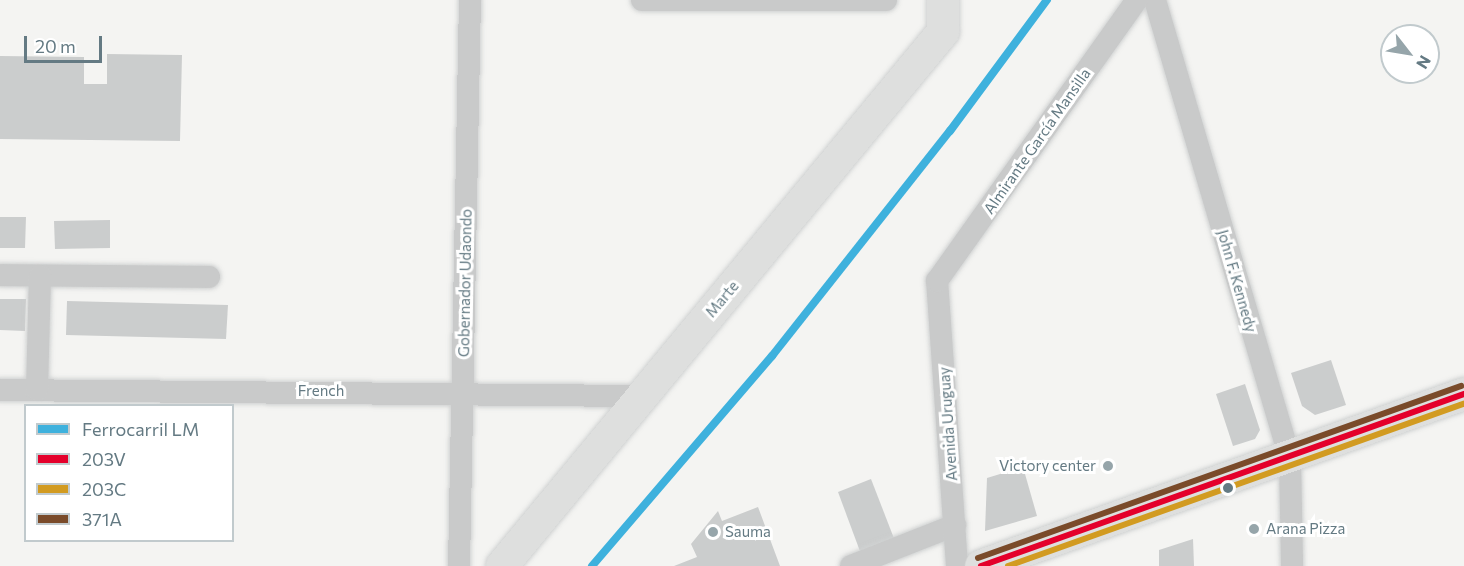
<!DOCTYPE html>
<meta charset="utf-8">
<style>
body{margin:0}
#map{position:relative;width:1464px;height:566px;overflow:hidden;background:#f4f4f2;font-family:Commissioner,sans-serif}
div>[style]{position:absolute}
.building>*{inset:0;background:#cbcdcd}
.roads{filter:drop-shadow(0 0 2px #d0d2d2) drop-shadow(0 0 2px #d0d2d2)}
.street>*{height:22px;margin:-11px;padding:0 11px;transform-origin:11px;border-radius:11px;background:#c9caca}
.secondary>*{height:32px;margin:-16px;padding:0 16px;transform-origin:16px;border-radius:16px;background:#dedfde}
.bus-1>*{height:6px;margin:-3px;padding:0 3px;transform-origin:3px;border-radius:3px;background:#e4002b}
.bus-2>*{height:6px;margin:-3px;padding:0 3px;transform-origin:3px;border-radius:3px;background:#d29b21}
.bus-3>*{height:6px;margin:-3px;padding:0 3px;transform-origin:3px;border-radius:3px;background:#7a4b2a}
.rail-1>*{height:8px;margin:-4px;padding:0 4px;transform-origin:4px;border-radius:4px;background:#3eb1dd}
.dots>*{width:16px;height:16px;translate:-50% -50%;box-sizing:border-box;border:3px solid #fff;border-radius:50%}
span{translate:-50% -50%;white-space:nowrap;text-align:center;line-height:1.15;-webkit-text-stroke:6px #fff;paint-order:stroke}
.street-label{font-size:15px;color:#647a83}
.poi-label{font-size:15px;color:#647a83}
.right{translate:-100% -50%;text-align:right}
.left{translate:0 -50%;text-align:left}
.legend{position:absolute;left:24px;top:404px;width:210px;height:138px;box-sizing:border-box;background:#fff;border:2px solid #c1cacd;margin:0;padding:8px 10px;list-style:none;font-size:18px;color:#647a83}
.legend li{display:flex;align-items:center;gap:12px;height:30px}
.legend b{width:30px;border:2px solid #c1cacd}
.north{position:absolute;left:1380px;top:24px;width:60px;height:60px;box-sizing:border-box;background:#fff;border:2px solid #c1cacd;border-radius:50%;rotate:121deg;font-size:16px;font-weight:700;line-height:24px;text-align:center;color:#647a83}
.north::after{content:'';display:block;margin:auto;width:21px;height:27px;background:#96a5aa;clip-path:polygon(50% 0,100% 100%,50% 72%,0 100%)}
.scale{position:absolute;left:24px;top:36px;width:78px;height:27px;box-sizing:border-box;border:3px solid #647a83;border-top:0;padding-left:8px;font-size:18px;line-height:21px;white-space:nowrap;color:#647a83;-webkit-text-stroke:4px #fff;paint-order:stroke}
</style>
<div id="map">
<div class="building">
<i style="clip-path:polygon(107px 54px,182px 55px,180px 141px,0 139px,0 56px,84px 57px,84px 84px,107px 84px)"></i>
<i style="clip-path:polygon(0 217px,26px 217px,25px 248px,0 248px)"></i>
<i style="clip-path:polygon(110px 220px,110px 248px,55px 249px,54px 221px)"></i>
<i style="clip-path:polygon(0 299px,26px 299px,25px 331px,0 330px)"></i>
<i style="clip-path:polygon(67px 301px,228px 305px,226px 339px,66px 335px)"></i>
<i style="clip-path:polygon(1331px 360px,1346px 405px,1315px 415px,1302px 406px,1291px 373px)"></i>
<i style="clip-path:polygon(1245px 384px,1260px 430px,1255px 439px,1233px 446px,1216px 394px)"></i>
<i style="clip-path:polygon(1023px 467px,1037px 516px,985px 531px,987px 478px)"></i>
<i style="clip-path:polygon(871px 479px,895px 541px,861px 554px,838px 492px)"></i>
<i style="clip-path:polygon(758px 507px,780px 566px,674px 566px,697px 557px,691px 544px,718px 511px,722px 521px)"></i>
<i style="clip-path:polygon(1193px 539px,1194px 566px,1159px 566px,1159px 550px)"></i>
</div>
<div class="roads">
<div class="street">
<i style="left:642px;top:0;width:244px"></i>
<i style="left:1155px;top:0;width:477px;rotate:73.6deg"></i>
<i style="left:1290px;top:458px;width:108px;rotate:88.9deg"></i>
<i style="left:0;top:275px;width:209px;rotate:0.5deg"></i>
<i style="left:0;top:390px;width:641px;rotate:0.54deg"></i>
<i style="left:37px;top:390px;width:114px;rotate:-88.5deg"></i>
<i style="left:459px;top:566px;width:566px;rotate:-88.89deg"></i>
<i style="left:851px;top:566px;width:112px;rotate:-21.5deg"></i>
<i style="left:957px;top:566px;width:286px;rotate:-94deg"></i>
<i style="left:937px;top:281px;width:345px;rotate:-54.6deg"></i>
</div>
<div class="secondary">
<i style="left:502px;top:566px;width:693px;rotate:-50.45deg"></i>
<i style="left:943px;top:32px;width:32px;rotate:-90deg"></i>
<i style="left:981px;top:566px;width:513px;rotate:-19.6deg"></i>
</div>
</div>
<div class="bus-1">
<i style="left:981px;top:566px;width:513px;rotate:-19.6deg"></i>
</div>
<div class="bus-2">
<i style="left:1008px;top:566px;width:484px;rotate:-19.6deg"></i>
</div>
<div class="bus-3">
<i style="left:978px;top:558px;width:513px;rotate:-19.6deg"></i>
</div>
<div class="rail-1">
<i style="left:592px;top:566px;width:277px;rotate:-49.4deg"></i>
<i style="left:772px;top:356px;width:287px;rotate:-51.7deg"></i>
<i style="left:950px;top:131px;width:163px;rotate:-53.5deg"></i>
</div>
<div class="dots">
<i style="left:1108px;top:466px;background:#96a5aa"></i>
<i style="left:1228px;top:488px;background:#647a83"></i>
<i style="left:1254px;top:529px;background:#96a5aa"></i>
<i style="left:713px;top:532px;background:#96a5aa"></i>
</div>
<div class="street-label">
<span style="left:1037px;top:141px;rotate:-55deg">Almirante García Mansilla</span>
<span style="left:1237px;top:281px;rotate:74deg">John F. Kennedy</span>
<span style="left:465px;top:283px;rotate:-89deg">Gobernador Udaondo</span>
<span style="left:722px;top:299px;rotate:-50deg">Marte</span>
<span style="left:321px;top:391px">French</span>
<span style="left:948px;top:424px;rotate:-94deg">Avenida Uruguay</span>
</div>
<div class="poi-label">
<span class="right" style="left:1096px;top:466px">Victory center</span>
<span class="left" style="left:1266px;top:529px">Arana Pizza</span>
<span class="left" style="left:725px;top:532px">Sauma</span>
</div>
<ul class="legend">
<li><b style="height:8px;background:#3eb1dd"></b>Ferrocarril LM</li>
<li><b style="height:8px;background:#e4002b"></b>203V</li>
<li><b style="height:8px;background:#d29b21"></b>203C</li>
<li><b style="height:8px;background:#7a4b2a"></b>371A</li>
</ul>
<div class="north">N</div>
<div class="scale">20 m</div>
</div>
